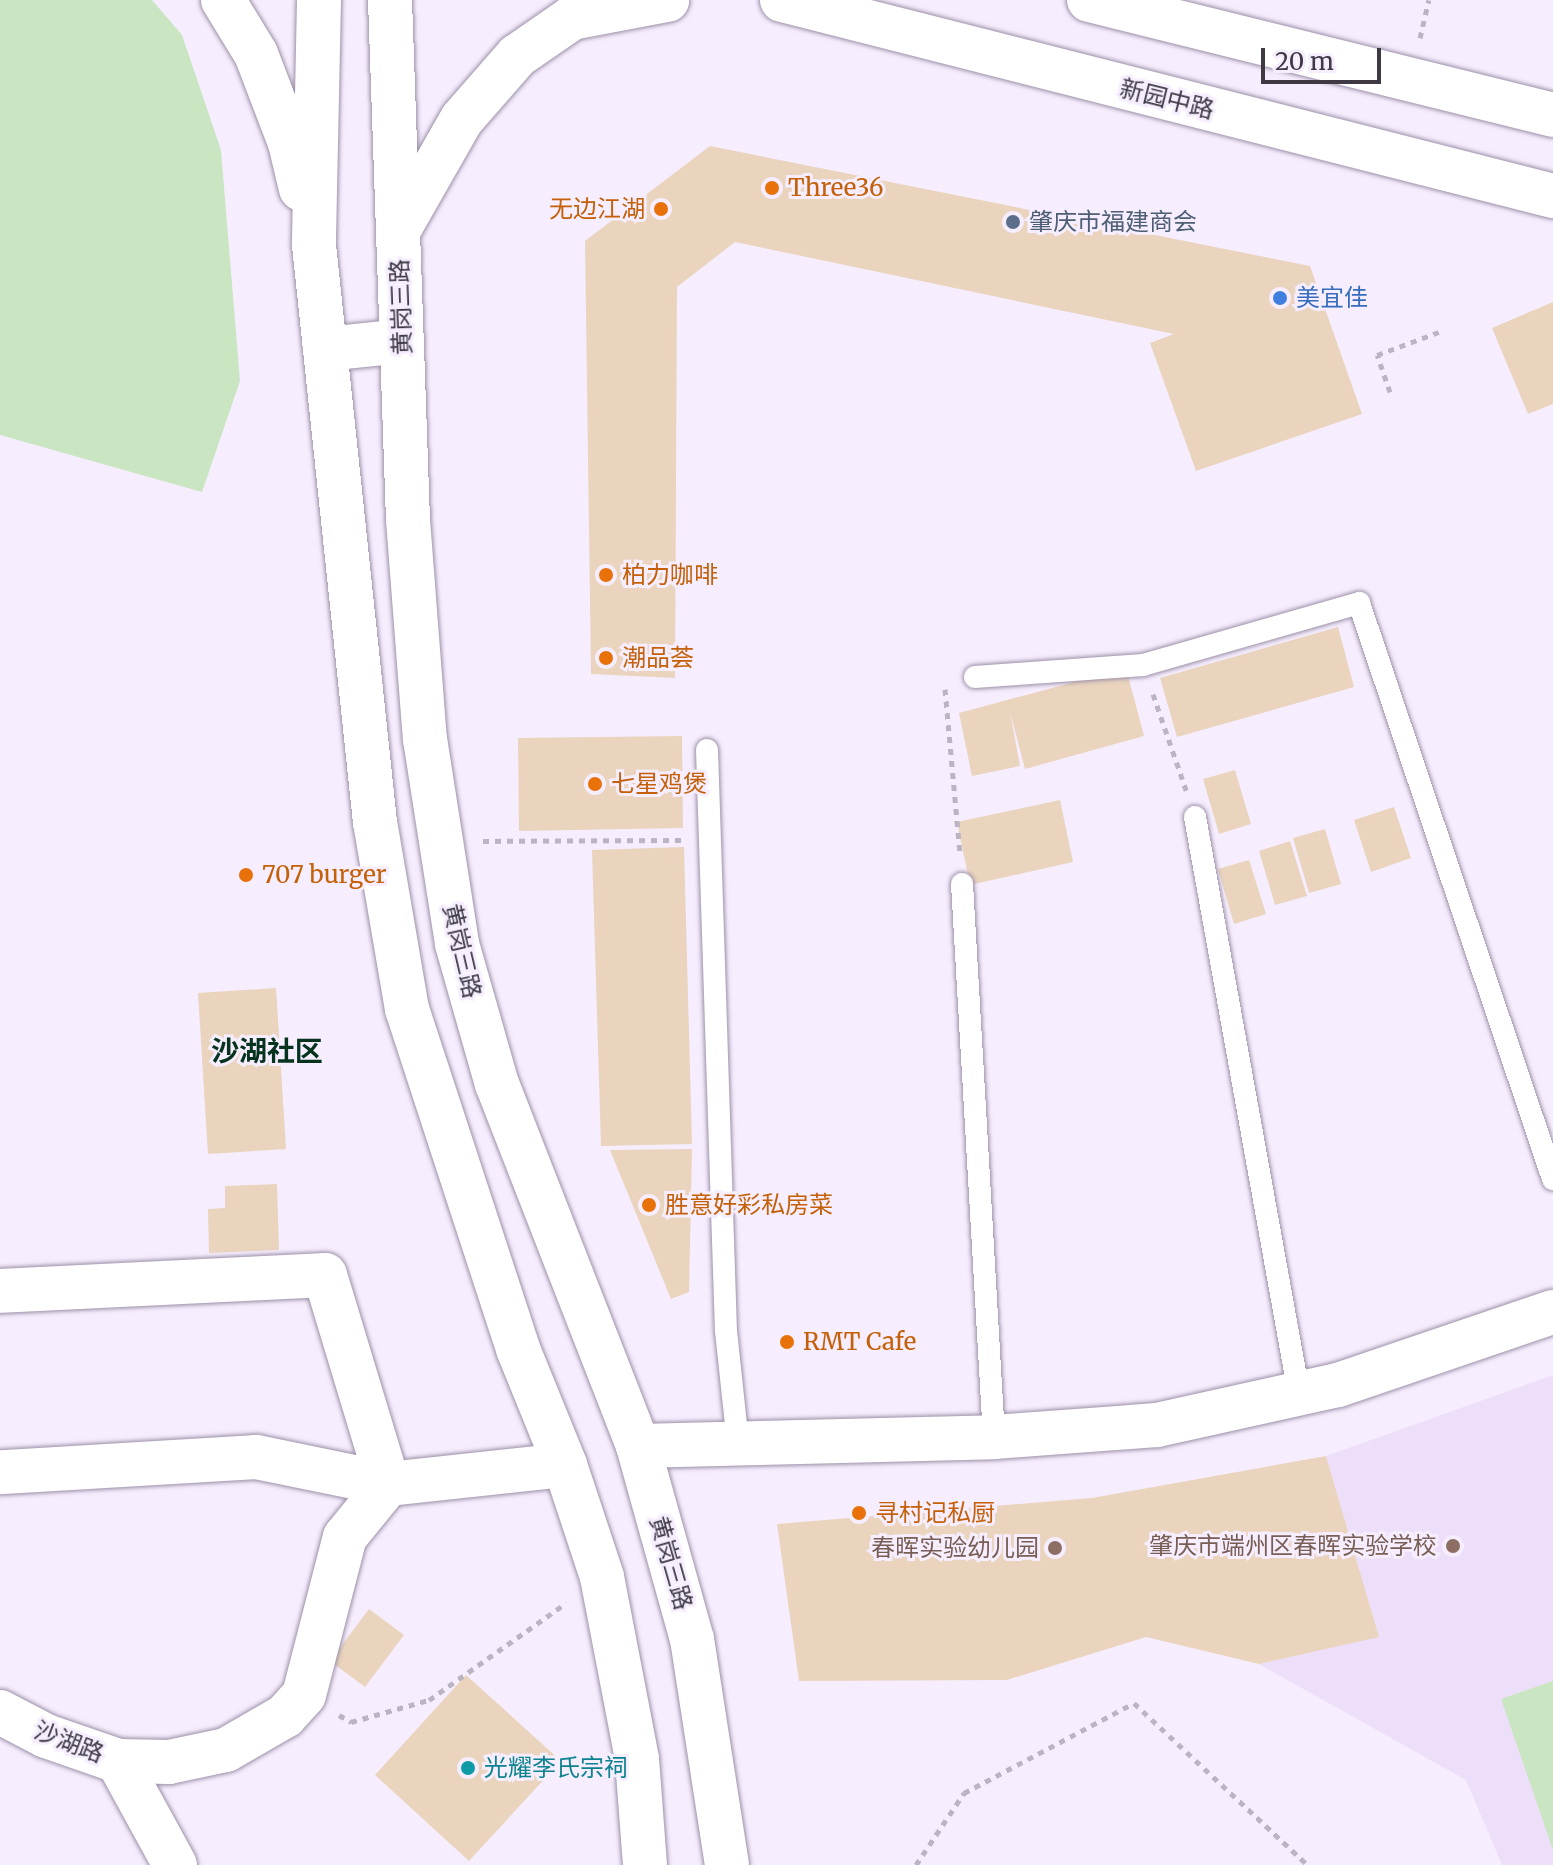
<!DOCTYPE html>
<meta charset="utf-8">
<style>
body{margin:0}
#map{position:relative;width:1553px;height:1865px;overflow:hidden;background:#f6eefe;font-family:Merriweather,"Noto Sans SC",serif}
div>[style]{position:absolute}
.built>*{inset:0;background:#eddffa}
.green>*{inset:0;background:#cae5c2}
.building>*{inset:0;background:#ead4be}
.path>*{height:5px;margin-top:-2.5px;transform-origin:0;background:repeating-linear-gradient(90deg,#bbb4c2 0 6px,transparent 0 12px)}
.roads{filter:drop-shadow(0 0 2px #9d90a9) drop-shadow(0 0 2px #9d90a9)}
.lane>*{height:22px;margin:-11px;padding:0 11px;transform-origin:11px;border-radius:11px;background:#fff}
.street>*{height:44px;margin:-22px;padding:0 22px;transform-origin:22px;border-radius:22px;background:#fff}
.secondary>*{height:44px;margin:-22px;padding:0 22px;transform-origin:22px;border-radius:22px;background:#fff}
.dots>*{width:22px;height:22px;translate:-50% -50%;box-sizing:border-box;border:4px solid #f6eefe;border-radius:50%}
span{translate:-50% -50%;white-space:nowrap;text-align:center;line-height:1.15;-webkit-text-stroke:6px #f6eefe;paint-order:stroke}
.street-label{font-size:24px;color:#3e3943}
.food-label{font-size:24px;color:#c56008}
.left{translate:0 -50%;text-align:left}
.right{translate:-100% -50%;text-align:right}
.service-label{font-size:24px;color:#4e5e75}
.shop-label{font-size:24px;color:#366cbe}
.education-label{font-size:24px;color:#785e54}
.culture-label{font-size:24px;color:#0d838f}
.quarter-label{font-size:28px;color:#06331e;font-weight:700}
.scale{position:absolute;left:1261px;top:48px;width:120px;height:36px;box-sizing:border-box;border:4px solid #3e3943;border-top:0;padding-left:10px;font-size:24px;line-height:28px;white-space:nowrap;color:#3e3943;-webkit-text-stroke:6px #f6eefe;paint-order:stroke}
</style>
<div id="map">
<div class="built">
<i style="clip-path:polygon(1553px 1375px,1553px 1865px,1502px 1865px,1466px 1780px,1259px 1664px,1378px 1636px,1326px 1456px)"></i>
</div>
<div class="green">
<i style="clip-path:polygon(0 0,152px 0,182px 35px,221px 150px,240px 381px,202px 492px,0 435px)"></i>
<i style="clip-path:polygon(1553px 1681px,1553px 1850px,1501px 1699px)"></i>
</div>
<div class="building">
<i style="clip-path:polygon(710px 146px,1310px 266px,1362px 414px,1196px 471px,1150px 343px,1174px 334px,735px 242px,677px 287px,675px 678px,591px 674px,585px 241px)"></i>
<i style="clip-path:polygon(1553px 302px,1553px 404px,1528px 414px,1492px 328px)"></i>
<i style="clip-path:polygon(1338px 627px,1354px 687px,1177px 737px,1160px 678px)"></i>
<i style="clip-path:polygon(1126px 668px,1144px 736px,1025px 769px,1010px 712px,1020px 766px,972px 776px,959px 713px)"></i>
<i style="clip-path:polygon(682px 736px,683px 828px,519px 831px,518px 738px)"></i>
<i style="clip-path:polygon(1235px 770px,1251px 824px,1219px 834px,1203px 779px)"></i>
<i style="clip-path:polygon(1060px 800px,1073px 862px,970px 885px,957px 822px)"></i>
<i style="clip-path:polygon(1394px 807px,1411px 858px,1371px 872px,1354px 820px)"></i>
<i style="clip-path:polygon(1325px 829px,1341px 884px,1309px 893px,1293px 838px)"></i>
<i style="clip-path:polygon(1290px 841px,1307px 896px,1275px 905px,1259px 851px)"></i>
<i style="clip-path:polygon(684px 847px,692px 1144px,601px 1146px,592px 850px)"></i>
<i style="clip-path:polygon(1249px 860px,1266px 914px,1234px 924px,1218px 869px)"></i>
<i style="clip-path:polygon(276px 988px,286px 1149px,208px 1154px,198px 993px)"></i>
<i style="clip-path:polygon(692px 1149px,689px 1292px,671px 1299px,610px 1150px)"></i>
<i style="clip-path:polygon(277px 1184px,279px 1250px,209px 1253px,208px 1209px,225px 1208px,225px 1186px)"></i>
<i style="clip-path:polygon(1326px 1456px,1379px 1637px,1259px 1664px,1146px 1637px,1007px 1680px,799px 1681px,777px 1524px,1092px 1498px)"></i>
<i style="clip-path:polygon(369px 1609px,404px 1635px,365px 1687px,330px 1661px)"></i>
<i style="clip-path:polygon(466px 1675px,561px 1761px,469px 1861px,375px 1775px)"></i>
</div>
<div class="path">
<i style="left:1420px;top:38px;width:39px;rotate:-77deg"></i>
<i style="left:1390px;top:392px;width:39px;rotate:-109deg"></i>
<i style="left:1377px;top:355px;width:66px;rotate:-20.4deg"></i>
<i style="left:945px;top:689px;width:167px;rotate:84.8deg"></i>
<i style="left:1153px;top:694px;width:102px;rotate:71deg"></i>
<i style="left:483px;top:841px;width:198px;rotate:-0.3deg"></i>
<i style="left:339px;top:1715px;width:14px;rotate:30deg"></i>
<i style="left:351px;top:1722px;width:81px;rotate:-15.8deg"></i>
<i style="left:429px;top:1700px;width:168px;rotate:-35.3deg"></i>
<i style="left:916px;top:1865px;width:87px;rotate:-56.3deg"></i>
<i style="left:964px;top:1793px;width:192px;rotate:-27.9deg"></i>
<i style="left:1134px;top:1703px;width:238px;rotate:43deg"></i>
</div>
<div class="roads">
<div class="lane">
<i style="left:975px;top:677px;width:168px;rotate:-4.1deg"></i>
<i style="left:1143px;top:665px;width:225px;rotate:-16deg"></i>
<i style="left:1359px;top:603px;width:608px;rotate:71.39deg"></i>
<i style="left:707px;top:750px;width:581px;rotate:88.13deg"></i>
<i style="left:726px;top:1331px;width:114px;rotate:83.9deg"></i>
<i style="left:1195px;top:817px;width:586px;rotate:79.78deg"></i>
<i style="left:962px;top:884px;width:554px;rotate:86.69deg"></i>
</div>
<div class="street">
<i style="left:0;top:1291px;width:325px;rotate:-2.8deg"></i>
<i style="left:325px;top:1275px;width:218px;rotate:73.2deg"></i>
<i style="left:388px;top:1484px;width:135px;rotate:-168.4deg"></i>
<i style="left:256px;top:1457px;width:256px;rotate:176.6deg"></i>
<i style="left:638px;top:1446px;width:356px;rotate:-1.4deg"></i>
<i style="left:994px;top:1437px;width:163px;rotate:-4.2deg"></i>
<i style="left:1157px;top:1425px;width:185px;rotate:-12.5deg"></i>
<i style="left:1338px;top:1385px;width:227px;rotate:-18.8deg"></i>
<i style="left:175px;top:1865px;width:119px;rotate:-118.7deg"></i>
<i style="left:118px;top:1761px;width:51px;rotate:1.1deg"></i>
<i style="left:169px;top:1762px;width:58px;rotate:-11.9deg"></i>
<i style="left:226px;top:1750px;width:68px;rotate:-30deg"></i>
<i style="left:285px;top:1716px;width:28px;rotate:-48deg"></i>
<i style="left:304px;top:1695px;width:163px;rotate:-75.5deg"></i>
<i style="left:345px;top:1537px;width:68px;rotate:-50.9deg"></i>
<i style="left:388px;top:1484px;width:178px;rotate:-6.1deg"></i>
</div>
<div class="secondary">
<i style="left:223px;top:0;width:63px;rotate:58.6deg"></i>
<i style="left:256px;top:54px;width:95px;rotate:69.1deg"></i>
<i style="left:290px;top:143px;width:47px;rotate:76.6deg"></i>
<i style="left:319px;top:0;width:245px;rotate:91.2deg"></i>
<i style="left:314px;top:245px;width:580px;rotate:83.97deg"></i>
<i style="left:375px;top:822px;width:190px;rotate:80.3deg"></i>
<i style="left:407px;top:1009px;width:358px;rotate:71.9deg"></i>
<i style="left:518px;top:1349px;width:125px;rotate:67.9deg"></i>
<i style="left:565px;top:1465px;width:118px;rotate:71.7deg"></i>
<i style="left:602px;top:1577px;width:185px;rotate:79.1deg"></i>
<i style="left:637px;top:1759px;width:106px;rotate:85.7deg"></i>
<i style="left:390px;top:0;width:520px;rotate:88.02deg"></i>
<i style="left:408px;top:520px;width:220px;rotate:85.6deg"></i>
<i style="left:425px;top:739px;width:207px;rotate:81.1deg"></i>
<i style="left:457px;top:944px;width:146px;rotate:74.1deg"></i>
<i style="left:497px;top:1084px;width:388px;rotate:68.7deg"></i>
<i style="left:638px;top:1446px;width:200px;rotate:74.4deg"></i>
<i style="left:692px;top:1639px;width:229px;rotate:81.2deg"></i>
<i style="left:782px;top:0;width:796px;rotate:14.26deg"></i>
<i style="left:1089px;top:0;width:478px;rotate:13.9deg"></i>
<i style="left:398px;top:231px;width:129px;rotate:-60.3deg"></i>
<i style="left:462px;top:119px;width:84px;rotate:-48.9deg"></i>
<i style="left:517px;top:56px;width:67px;rotate:-34.6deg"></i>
<i style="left:572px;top:18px;width:97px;rotate:-10.7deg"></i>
<i style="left:325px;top:349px;width:77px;rotate:-5.9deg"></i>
<i style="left:0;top:1712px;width:52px;rotate:27.6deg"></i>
<i style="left:46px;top:1736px;width:76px;rotate:19.1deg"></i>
</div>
</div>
<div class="dots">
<i style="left:772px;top:188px;background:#e8710a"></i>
<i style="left:661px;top:209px;background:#e8710a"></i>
<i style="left:1013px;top:222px;background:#5c6f8a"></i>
<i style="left:1280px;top:298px;background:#3f7fe0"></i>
<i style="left:606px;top:575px;background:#e8710a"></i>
<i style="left:606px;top:658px;background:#e8710a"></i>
<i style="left:595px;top:784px;background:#e8710a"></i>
<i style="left:246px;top:875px;background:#e8710a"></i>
<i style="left:649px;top:1205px;background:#e8710a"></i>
<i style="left:787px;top:1342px;background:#e8710a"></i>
<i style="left:859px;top:1513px;background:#e8710a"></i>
<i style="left:1453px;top:1546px;background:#8d6e63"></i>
<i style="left:1055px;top:1548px;background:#8d6e63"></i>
<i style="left:468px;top:1768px;background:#0f9aa8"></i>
</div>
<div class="street-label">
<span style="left:1167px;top:99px;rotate:14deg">新园中路</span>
<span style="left:401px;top:307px;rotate:-92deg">黄岗三路</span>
<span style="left:462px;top:951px;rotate:77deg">黄岗三路</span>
<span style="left:671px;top:1563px;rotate:74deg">黄岗三路</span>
<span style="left:69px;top:1742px;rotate:21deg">沙湖路</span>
</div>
<div class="food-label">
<span class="left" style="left:788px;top:188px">Three36</span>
<span class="right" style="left:645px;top:209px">无边江湖</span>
<span class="left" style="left:622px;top:575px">柏力咖啡</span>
<span class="left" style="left:622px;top:658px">潮品荟</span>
<span class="left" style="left:611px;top:784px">七星鸡煲</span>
<span class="left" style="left:262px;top:875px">707 burger</span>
<span class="left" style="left:665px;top:1205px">胜意好彩私房菜</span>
<span class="left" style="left:803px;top:1342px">RMT Cafe</span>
<span class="left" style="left:875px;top:1513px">寻村记私厨</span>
</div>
<div class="service-label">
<span class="left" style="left:1029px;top:222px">肇庆市福建商会</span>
</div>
<div class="shop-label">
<span class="left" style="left:1296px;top:298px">美宜佳</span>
</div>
<div class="education-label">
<span class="right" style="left:1437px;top:1546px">肇庆市端州区春晖实验学校</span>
<span class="right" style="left:1039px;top:1548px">春晖实验幼儿园</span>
</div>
<div class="culture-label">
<span class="left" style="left:484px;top:1768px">光耀李氏宗祠</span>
</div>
<div class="quarter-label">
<span style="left:267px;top:1051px">沙湖社区</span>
</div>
<div class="scale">20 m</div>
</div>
